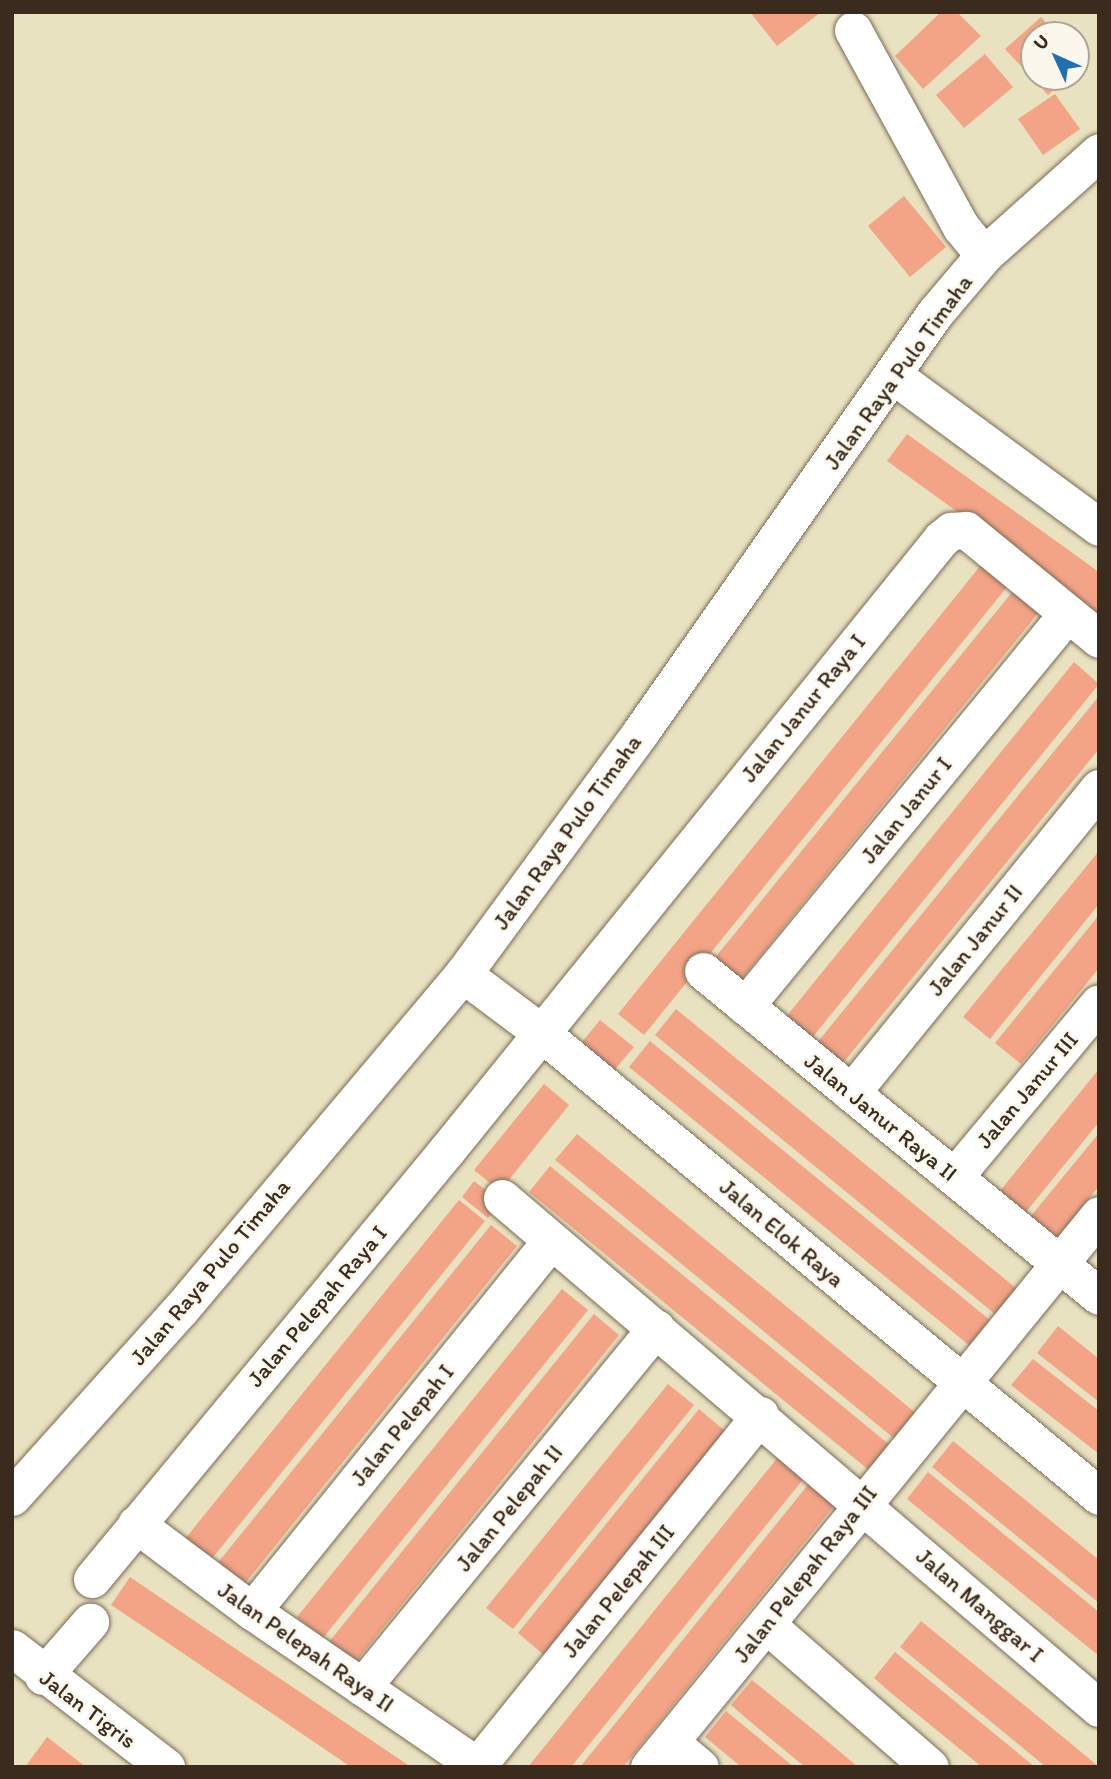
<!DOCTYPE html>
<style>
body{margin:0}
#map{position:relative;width:1111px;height:1779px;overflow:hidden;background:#e9e2c0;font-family:Itim,sans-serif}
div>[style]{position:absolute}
.building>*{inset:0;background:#f3a386}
.roads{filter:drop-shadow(0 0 2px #786a57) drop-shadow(0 0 2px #786a57)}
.minor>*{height:37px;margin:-18.5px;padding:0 18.5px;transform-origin:18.5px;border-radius:18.5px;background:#fff}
span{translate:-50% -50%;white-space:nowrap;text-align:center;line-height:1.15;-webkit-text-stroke:5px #fbf7ec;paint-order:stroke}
.street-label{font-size:23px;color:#3b2a1e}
.frame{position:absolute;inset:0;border:14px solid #3b2a1e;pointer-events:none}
.north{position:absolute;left:1020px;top:21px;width:70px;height:70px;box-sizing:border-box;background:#fbf7ec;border:2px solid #aea59a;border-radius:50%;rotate:315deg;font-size:19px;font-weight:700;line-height:28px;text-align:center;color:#3b2a1e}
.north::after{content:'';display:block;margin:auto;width:24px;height:32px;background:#1f6fb2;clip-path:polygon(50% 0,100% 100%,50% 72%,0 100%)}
</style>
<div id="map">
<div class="building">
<i style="clip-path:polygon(750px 12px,821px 12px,777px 46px)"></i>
<i style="clip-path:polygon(941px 12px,957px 12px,981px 36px,923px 89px,895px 56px)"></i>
<i style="clip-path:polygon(1041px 17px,1057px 35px,1034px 35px,1034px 77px,1068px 77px,1048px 95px,1005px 49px)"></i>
<i style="clip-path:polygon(985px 54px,1013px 87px,964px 128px,936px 95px)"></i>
<i style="clip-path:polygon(1055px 94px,1080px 129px,1043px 155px,1018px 119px)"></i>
<i style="clip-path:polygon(904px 196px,946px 247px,910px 277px,868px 226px)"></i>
<i style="clip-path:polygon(907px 434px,1099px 572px,1099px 614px,887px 461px)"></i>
<i style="clip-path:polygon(981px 565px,1007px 587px,644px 1035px,618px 1014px)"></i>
<i style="clip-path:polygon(1013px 591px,1039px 612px,732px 991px,705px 970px)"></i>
<i style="clip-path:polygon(1074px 662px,1099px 684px,807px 1044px,781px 1023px)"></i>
<i style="clip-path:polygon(1099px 696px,1099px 749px,838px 1069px,812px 1049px)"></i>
<i style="clip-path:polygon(1099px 851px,1099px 904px,990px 1039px,963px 1017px)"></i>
<i style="clip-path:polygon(1099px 915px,1099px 968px,1021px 1064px,995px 1043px)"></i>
<i style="clip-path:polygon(676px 1009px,1017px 1289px,996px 1315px,655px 1035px)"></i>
<i style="clip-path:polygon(600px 1020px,634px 1047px,611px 1074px,578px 1047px)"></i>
<i style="clip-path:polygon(650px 1041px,991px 1321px,970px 1346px,629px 1067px)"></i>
<i style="clip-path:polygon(1099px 1069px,1099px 1122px,1026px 1212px,1000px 1191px)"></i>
<i style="clip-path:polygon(544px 1084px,569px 1105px,500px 1191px,474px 1170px)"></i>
<i style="clip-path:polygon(1099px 1133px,1099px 1186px,1058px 1237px,1031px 1216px)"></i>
<i style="clip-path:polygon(577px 1134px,917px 1414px,896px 1440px,555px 1160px)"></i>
<i style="clip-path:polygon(550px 1166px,891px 1446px,870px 1471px,529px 1192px)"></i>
<i style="clip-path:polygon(474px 1181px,501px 1202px,488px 1218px,462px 1197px)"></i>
<i style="clip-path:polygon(459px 1200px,485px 1221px,206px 1566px,180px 1545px)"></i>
<i style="clip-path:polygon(491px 1225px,517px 1246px,238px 1592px,212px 1570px)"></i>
<i style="clip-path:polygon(562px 1289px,588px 1310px,323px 1638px,297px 1617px)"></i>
<i style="clip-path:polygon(594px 1314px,619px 1335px,355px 1663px,329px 1642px)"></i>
<i style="clip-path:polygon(1058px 1326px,1099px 1359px,1099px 1402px,1037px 1353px)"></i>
<i style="clip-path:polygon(1033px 1359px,1099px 1411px,1099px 1454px,1011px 1385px)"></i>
<i style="clip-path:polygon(668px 1384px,694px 1405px,513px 1629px,486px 1608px)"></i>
<i style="clip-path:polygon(699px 1409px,725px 1431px,544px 1655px,518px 1633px)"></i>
<i style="clip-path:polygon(953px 1441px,1099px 1560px,1099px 1603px,932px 1467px)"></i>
<i style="clip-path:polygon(779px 1456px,805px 1477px,571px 1767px,528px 1767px)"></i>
<i style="clip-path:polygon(928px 1472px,1099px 1612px,1099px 1656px,907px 1499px)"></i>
<i style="clip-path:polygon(811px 1481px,837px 1502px,623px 1767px,580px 1767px)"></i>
<i style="clip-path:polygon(130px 1577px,202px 1626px,411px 1767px,351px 1767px,165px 1641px,111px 1605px)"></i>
<i style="clip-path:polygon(921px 1621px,1074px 1746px,1099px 1767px,1046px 1767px,900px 1647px)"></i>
<i style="clip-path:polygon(895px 1652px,912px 1666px,1035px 1767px,982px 1767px,891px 1693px,874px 1678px)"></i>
<i style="clip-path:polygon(752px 1680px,820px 1735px,858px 1767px,805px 1767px,747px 1719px,731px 1705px)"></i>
<i style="clip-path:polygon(726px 1711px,794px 1767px,739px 1765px,705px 1737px)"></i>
<i style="clip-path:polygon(47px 1737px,86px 1767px,25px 1767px)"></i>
</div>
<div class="roads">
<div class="minor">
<i style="left:853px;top:30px;width:225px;rotate:61.3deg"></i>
<i style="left:961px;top:227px;width:36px;rotate:51deg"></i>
<i style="left:893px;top:375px;width:256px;rotate:36.4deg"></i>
<i style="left:703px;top:971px;width:512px;rotate:39.38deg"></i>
<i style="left:463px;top:974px;width:95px;rotate:36.9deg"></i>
<i style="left:539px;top:1031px;width:728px;rotate:39.7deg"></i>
<i style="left:745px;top:1006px;width:507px;rotate:-50.6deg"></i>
<i style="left:851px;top:1093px;width:393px;rotate:-50.9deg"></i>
<i style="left:954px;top:1177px;width:226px;rotate:-50.2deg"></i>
<i style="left:502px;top:1198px;width:785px;rotate:40.51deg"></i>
<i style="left:12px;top:1497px;width:251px;rotate:-48.1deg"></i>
<i style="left:180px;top:1310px;width:439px;rotate:-49.9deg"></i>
<i style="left:463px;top:974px;width:303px;rotate:-53.7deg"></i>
<i style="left:642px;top:730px;width:510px;rotate:-54.91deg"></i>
<i style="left:935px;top:313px;width:76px;rotate:-49.8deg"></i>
<i style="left:984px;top:255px;width:154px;rotate:-41.8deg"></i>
<i style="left:136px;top:1524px;width:145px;rotate:36.9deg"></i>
<i style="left:252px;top:1611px;width:275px;rotate:34.5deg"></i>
<i style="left:92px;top:1579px;width:557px;rotate:-50.39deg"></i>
<i style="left:447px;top:1150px;width:786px;rotate:-51.04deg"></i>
<i style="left:941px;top:539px;width:13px;rotate:-39deg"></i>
<i style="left:951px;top:531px;width:15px;rotate:-4deg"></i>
<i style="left:966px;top:530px;width:172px;rotate:39.3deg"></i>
<i style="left:252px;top:1611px;width:476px;rotate:-51.1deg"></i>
<i style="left:767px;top:1625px;width:216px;rotate:41.1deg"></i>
<i style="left:12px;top:1648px;width:195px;rotate:37.7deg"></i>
<i style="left:43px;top:1676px;width:72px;rotate:-49deg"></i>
<i style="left:362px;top:1687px;width:464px;rotate:-50.7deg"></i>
<i style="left:670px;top:1742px;width:39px;rotate:40deg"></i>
<i style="left:477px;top:1766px;width:451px;rotate:-51.1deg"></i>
<i style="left:649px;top:1767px;width:712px;rotate:-50.81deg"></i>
</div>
</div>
<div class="street-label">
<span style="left:898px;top:372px;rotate:-54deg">Jalan Raya Pulo Timaha</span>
<span style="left:803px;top:708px;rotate:-51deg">Jalan Janur Raya I</span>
<span style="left:906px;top:810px;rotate:-51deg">Jalan Janur I</span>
<span style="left:567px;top:832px;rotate:-54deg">Jalan Raya Pulo Timaha</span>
<span style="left:975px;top:940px;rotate:-51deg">Jalan Janur II</span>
<span style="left:1027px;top:1090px;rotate:-50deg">Jalan Janur III</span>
<span style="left:881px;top:1117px;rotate:39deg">Jalan Janur Raya II</span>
<span style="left:782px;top:1233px;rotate:40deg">Jalan Elok Raya</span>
<span style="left:210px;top:1272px;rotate:-50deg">Jalan Raya Pulo Timaha</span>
<span style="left:317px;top:1306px;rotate:-50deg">Jalan Pelepah Raya I</span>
<span style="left:402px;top:1425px;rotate:-51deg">Jalan Pelepah I</span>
<span style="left:509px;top:1508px;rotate:-51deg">Jalan Pelepah II</span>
<span style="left:805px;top:1574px;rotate:-52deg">Jalan Pelepah Raya III</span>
<span style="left:618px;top:1591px;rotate:-51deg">Jalan Pelepah III</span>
<span style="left:980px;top:1605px;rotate:41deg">Jalan Manggar I</span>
<span style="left:306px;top:1647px;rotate:35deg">Jalan Pelepah Raya II</span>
<span style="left:88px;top:1709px;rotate:37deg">Jalan Tigris</span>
</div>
<div class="frame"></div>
<div class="north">U</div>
</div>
